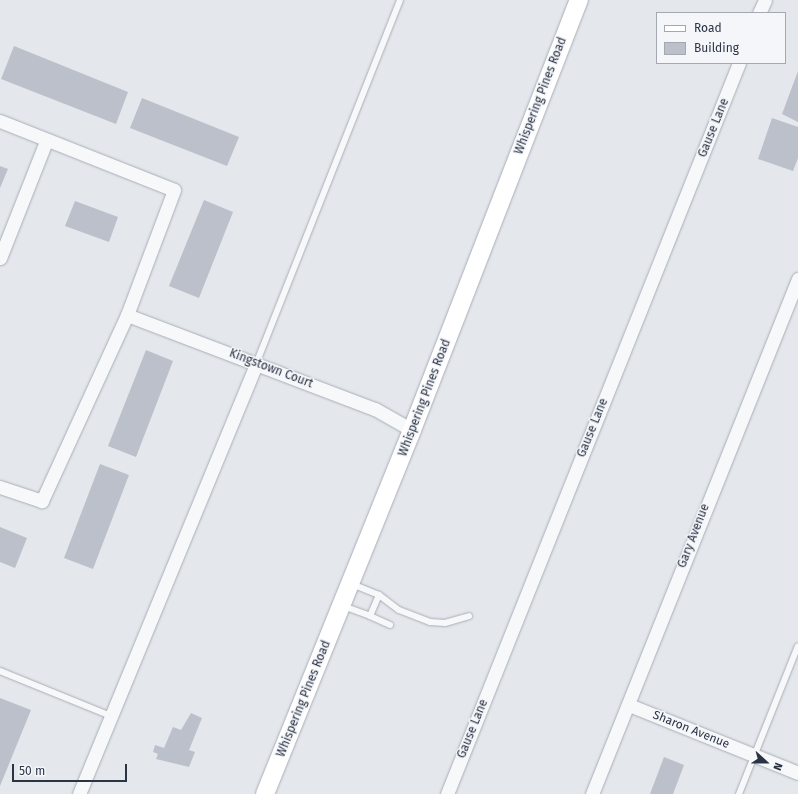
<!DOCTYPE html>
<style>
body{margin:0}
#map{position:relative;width:798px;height:794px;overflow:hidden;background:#e4e7ec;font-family:"Fira Sans",sans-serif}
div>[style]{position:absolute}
.building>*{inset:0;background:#bbc0ca}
.roads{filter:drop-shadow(0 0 1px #a9aeb7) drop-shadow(0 0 1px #a9aeb7)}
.lane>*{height:6px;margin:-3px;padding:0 3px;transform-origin:3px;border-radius:3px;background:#f7f8fa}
.street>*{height:13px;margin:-6.5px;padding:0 6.5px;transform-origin:6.5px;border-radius:6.5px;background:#f7f8fa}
.secondary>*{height:18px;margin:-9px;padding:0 9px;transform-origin:9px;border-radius:9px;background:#fff}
span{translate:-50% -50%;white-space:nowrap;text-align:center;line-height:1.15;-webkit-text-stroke:3px #f4f6f9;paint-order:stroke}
.street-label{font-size:12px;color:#2b3445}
.legend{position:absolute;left:656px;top:12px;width:130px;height:52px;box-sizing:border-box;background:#f4f6f9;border:1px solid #a4a8b1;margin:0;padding:5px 7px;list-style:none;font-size:12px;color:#2b3445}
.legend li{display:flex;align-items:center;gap:8px;height:20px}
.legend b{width:20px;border:1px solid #a4a8b1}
.north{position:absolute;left:746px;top:742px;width:40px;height:40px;-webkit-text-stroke:3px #f4f6f9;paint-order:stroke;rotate:111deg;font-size:11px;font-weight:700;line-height:16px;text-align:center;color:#2b3445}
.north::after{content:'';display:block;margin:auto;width:14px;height:18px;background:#2b3445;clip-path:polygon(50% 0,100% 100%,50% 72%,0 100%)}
.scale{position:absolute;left:12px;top:764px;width:115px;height:18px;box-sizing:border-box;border:2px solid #2b3445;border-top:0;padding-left:5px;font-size:12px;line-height:14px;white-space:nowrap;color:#2b3445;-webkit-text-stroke:3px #f4f6f9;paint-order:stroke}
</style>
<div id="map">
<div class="building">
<i style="clip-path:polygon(14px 46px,128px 92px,116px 124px,1px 79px)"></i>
<i style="clip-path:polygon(798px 71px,798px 122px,782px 114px)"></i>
<i style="clip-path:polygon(142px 98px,239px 137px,227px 166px,130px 128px)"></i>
<i style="clip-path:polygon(772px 118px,798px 127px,798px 158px,793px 171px,758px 159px)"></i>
<i style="clip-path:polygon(0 166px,8px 169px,0 188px)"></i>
<i style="clip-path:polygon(204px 200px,233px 212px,199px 298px,169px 286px)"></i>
<i style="clip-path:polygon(75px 201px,118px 217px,109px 242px,65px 226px)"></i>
<i style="clip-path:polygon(146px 350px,173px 361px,136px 457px,108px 446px)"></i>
<i style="clip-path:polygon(100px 464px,129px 475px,93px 569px,64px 558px)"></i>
<i style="clip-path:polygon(0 527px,27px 538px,15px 568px,0 562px)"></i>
<i style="clip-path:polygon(0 698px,31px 710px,0 786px)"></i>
<i style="clip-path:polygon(191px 713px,202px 718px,189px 750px,195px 752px,189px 767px,156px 759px,158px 754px,153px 752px,155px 745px,164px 748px,173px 727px,181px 730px)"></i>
<i style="clip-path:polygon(664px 757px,684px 765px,673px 794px,650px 794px)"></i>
</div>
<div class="roads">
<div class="lane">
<i style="left:256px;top:364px;width:391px;rotate:-68.4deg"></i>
<i style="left:379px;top:595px;width:25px;rotate:37deg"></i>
<i style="left:399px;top:610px;width:33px;rotate:21deg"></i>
<i style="left:430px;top:622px;width:15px;rotate:4deg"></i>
<i style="left:445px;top:623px;width:25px;rotate:-16deg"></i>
<i style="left:343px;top:606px;width:29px;rotate:20deg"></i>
<i style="left:370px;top:616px;width:23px;rotate:-67deg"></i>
<i style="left:379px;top:595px;width:29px;rotate:-158deg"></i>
<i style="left:370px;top:616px;width:22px;rotate:24deg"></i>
<i style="left:0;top:671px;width:120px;rotate:22.1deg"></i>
<i style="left:739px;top:794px;width:159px;rotate:-68.3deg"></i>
</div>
<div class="street">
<i style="left:759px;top:13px;width:14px;rotate:-65deg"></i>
<i style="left:0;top:121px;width:187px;rotate:21.6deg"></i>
<i style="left:174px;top:190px;width:134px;rotate:110.6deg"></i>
<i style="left:127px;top:315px;width:205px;rotate:114.6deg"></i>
<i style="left:42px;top:501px;width:44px;rotate:-161.6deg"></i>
<i style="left:0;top:258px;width:126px;rotate:-68.5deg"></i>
<i style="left:127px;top:315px;width:265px;rotate:20.8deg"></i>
<i style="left:375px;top:409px;width:43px;rotate:29.6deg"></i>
<i style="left:629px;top:705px;width:182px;rotate:21.9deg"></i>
<i style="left:79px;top:794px;width:465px;rotate:-67.6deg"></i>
<i style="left:447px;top:794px;width:787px;rotate:-68.23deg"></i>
<i style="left:592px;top:794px;width:555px;rotate:-68.2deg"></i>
</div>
<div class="secondary">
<i style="left:265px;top:794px;width:393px;rotate:-68deg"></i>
<i style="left:412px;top:430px;width:461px;rotate:-68.8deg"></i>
</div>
</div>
<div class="street-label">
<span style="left:541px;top:96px;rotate:-69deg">Whispering Pines Road</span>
<span style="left:714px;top:128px;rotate:-68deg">Gause Lane</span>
<span style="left:271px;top:369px;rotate:21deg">Kingstown Court</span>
<span style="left:425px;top:398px;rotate:-69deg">Whispering Pines Road</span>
<span style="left:593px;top:428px;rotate:-68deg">Gause Lane</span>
<span style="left:694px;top:536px;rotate:-69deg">Gary Avenue</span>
<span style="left:304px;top:699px;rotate:-68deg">Whispering Pines Road</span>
<span style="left:473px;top:729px;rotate:-68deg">Gause Lane</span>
<span style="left:691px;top:730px;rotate:22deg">Sharon Avenue</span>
</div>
<ul class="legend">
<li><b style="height:5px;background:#fff"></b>Road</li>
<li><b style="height:11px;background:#bbc0ca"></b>Building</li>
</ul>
<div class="north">N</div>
<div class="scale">50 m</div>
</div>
